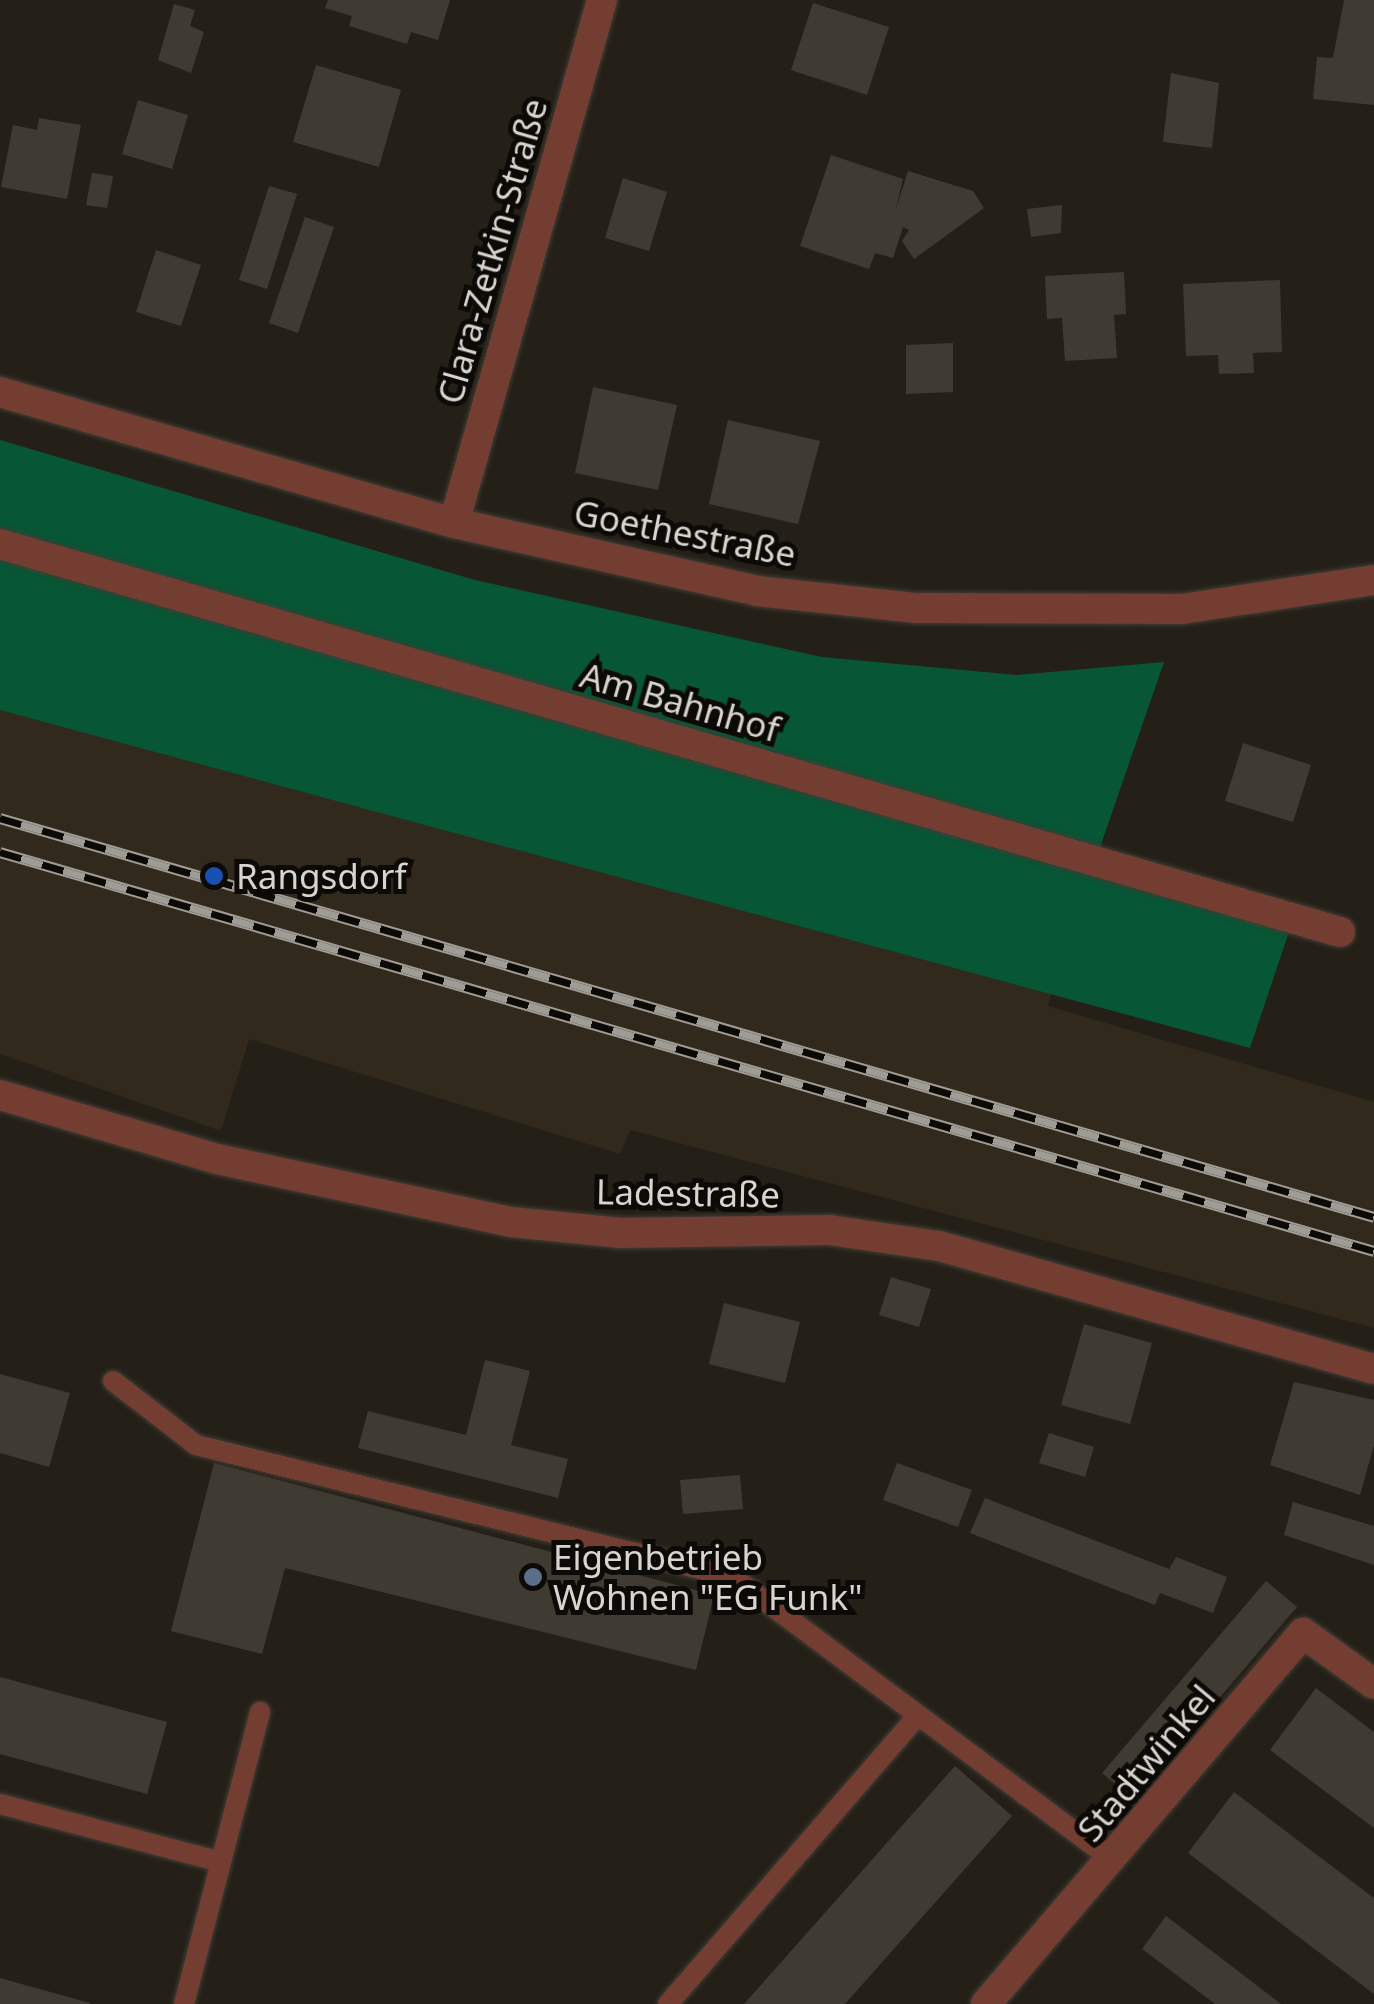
<!DOCTYPE html>
<meta charset="utf-8">
<style>
body{margin:0}
#map{position:relative;width:1374px;height:2004px;overflow:hidden;background:#242018;font-family:"Noto Sans",sans-serif}
div>[style]{position:absolute}
.built>*{inset:0;background:#30291c}
.forest>*{inset:0;background:#075635}
.building>*{inset:0;background:#3f3b32}
.roads{filter:drop-shadow(0 0 2px #413d35) drop-shadow(0 0 2px #413d35)}
.service>*{height:20px;margin:-10px;padding:0 10px;transform-origin:10px;border-radius:10px;background:#733d32}
.minor>*{height:30px;margin:-15px;padding:0 15px;transform-origin:15px;border-radius:15px;background:#733d32}
.rail>*{height:11px;margin-top:-5.5px;transform-origin:0;background:repeating-linear-gradient(90deg,#0c0a07 0 22px,#9f9b95 0 44px);box-sizing:border-box;border-block:2px solid #9f9b95}
.dots>*{width:28px;height:28px;translate:-50% -50%;box-sizing:border-box;border:5px solid #0c0a07;border-radius:50%}
span{translate:-50% -50%;white-space:nowrap;text-align:center;line-height:1.15;-webkit-text-stroke:10px #0c0a07;paint-order:stroke}
.street-label{font-size:35px;color:#d8d5d0}
.poi-label{font-size:35px;color:#d8d5d0}
.left{translate:0 -50%;text-align:left}
</style>
<div id="map">
<div class="built">
<i style="clip-path:polygon(0 549px,1087px 872px,1048px 1006px,1374px 1102px,1374px 1328px,630px 1130px,620px 1154px,249px 1039px,221px 1131px,0 1054px)"></i>
</div>
<div class="forest">
<i style="clip-path:polygon(0 440px,475px 580px,822px 657px,1017px 675px,1164px 662px,1096px 859px,1291px 926px,1250px 1048px,0 710px)"></i>
</div>
<div class="building">
<i style="clip-path:polygon(328px 0,450px 0,438px 40px,411px 32px,407px 44px,349px 26px,352px 16px,325px 8px)"></i>
<i style="clip-path:polygon(1344px 0,1374px 0,1374px 105px,1313px 99px,1317px 57px,1333px 58px)"></i>
<i style="clip-path:polygon(813px 3px,889px 27px,867px 95px,791px 70px)"></i>
<i style="clip-path:polygon(174px 4px,195px 10px,190px 26px,204px 32px,191px 73px,158px 60px)"></i>
<i style="clip-path:polygon(316px 65px,401px 90px,379px 167px,293px 142px)"></i>
<i style="clip-path:polygon(1171px 73px,1219px 83px,1212px 148px,1163px 142px)"></i>
<i style="clip-path:polygon(138px 100px,188px 115px,172px 169px,122px 154px)"></i>
<i style="clip-path:polygon(39px 118px,81px 125px,67px 199px,1px 187px,13px 125px,37px 130px)"></i>
<i style="clip-path:polygon(831px 155px,903px 179px,895px 212px,908px 171px,973px 191px,984px 208px,914px 259px,902px 241px,909px 230px,903px 227px,893px 258px,875px 253px,869px 269px,800px 246px)"></i>
<i style="clip-path:polygon(92px 173px,113px 176px,107px 208px,86px 205px)"></i>
<i style="clip-path:polygon(623px 178px,667px 192px,649px 251px,605px 238px)"></i>
<i style="clip-path:polygon(269px 186px,297px 194px,267px 289px,239px 280px)"></i>
<i style="clip-path:polygon(1062px 205px,1061px 233px,1031px 237px,1027px 209px)"></i>
<i style="clip-path:polygon(305px 217px,334px 227px,298px 333px,269px 323px)"></i>
<i style="clip-path:polygon(156px 250px,201px 265px,181px 326px,136px 312px)"></i>
<i style="clip-path:polygon(1124px 272px,1126px 314px,1114px 315px,1117px 358px,1065px 361px,1062px 318px,1047px 319px,1045px 276px)"></i>
<i style="clip-path:polygon(1280px 280px,1282px 352px,1253px 353px,1254px 373px,1219px 374px,1218px 355px,1186px 356px,1183px 284px)"></i>
<i style="clip-path:polygon(953px 343px,953px 392px,906px 394px,906px 345px)"></i>
<i style="clip-path:polygon(593px 387px,677px 405px,658px 490px,575px 473px)"></i>
<i style="clip-path:polygon(728px 420px,820px 441px,798px 524px,709px 504px)"></i>
<i style="clip-path:polygon(1243px 743px,1311px 765px,1293px 822px,1225px 801px)"></i>
<i style="clip-path:polygon(891px 1277px,931px 1289px,919px 1327px,879px 1315px)"></i>
<i style="clip-path:polygon(724px 1303px,800px 1322px,785px 1383px,709px 1364px)"></i>
<i style="clip-path:polygon(1084px 1324px,1152px 1343px,1130px 1424px,1061px 1405px)"></i>
<i style="clip-path:polygon(485px 1360px,530px 1371px,511px 1445px,568px 1459px,558px 1498px,358px 1448px,368px 1411px,466px 1435px)"></i>
<i style="clip-path:polygon(0 1374px,70px 1393px,49px 1467px,0 1453px)"></i>
<i style="clip-path:polygon(1294px 1382px,1374px 1400px,1374px 1445px,1360px 1495px,1270px 1465px)"></i>
<i style="clip-path:polygon(1049px 1433px,1094px 1447px,1085px 1477px,1039px 1463px)"></i>
<i style="clip-path:polygon(214px 1463px,714px 1595px,696px 1670px,285px 1568px,262px 1654px,171px 1631px)"></i>
<i style="clip-path:polygon(897px 1463px,972px 1490px,958px 1527px,883px 1500px)"></i>
<i style="clip-path:polygon(740px 1475px,743px 1509px,683px 1514px,680px 1480px)"></i>
<i style="clip-path:polygon(985px 1498px,1169px 1569px,1176px 1557px,1227px 1577px,1213px 1613px,1160px 1593px,1155px 1605px,970px 1533px)"></i>
<i style="clip-path:polygon(1293px 1502px,1374px 1526px,1374px 1565px,1284px 1535px)"></i>
<i style="clip-path:polygon(1266px 1581px,1297px 1607px,1133px 1799px,1102px 1773px)"></i>
<i style="clip-path:polygon(0 1677px,167px 1722px,147px 1794px,0 1754px)"></i>
<i style="clip-path:polygon(1316px 1688px,1374px 1732px,1374px 1828px,1270px 1750px)"></i>
<i style="clip-path:polygon(955px 1766px,1012px 1816px,845px 2004px,744px 2004px)"></i>
<i style="clip-path:polygon(1234px 1792px,1374px 1898px,1374px 1994px,1188px 1853px)"></i>
<i style="clip-path:polygon(1166px 1916px,1281px 2004px,1215px 2004px,1142px 1949px)"></i>
<i style="clip-path:polygon(0 1978px,90px 2003px,90px 2004px,0 2004px)"></i>
</div>
<div class="roads">
<div class="service">
<i style="left:113px;top:1381px;width:105px;rotate:37.6deg"></i>
<i style="left:196px;top:1445px;width:553px;rotate:13.81deg"></i>
<i style="left:733px;top:1577px;width:475px;rotate:36.7deg"></i>
<i style="left:0;top:1804px;width:228px;rotate:14.7deg"></i>
<i style="left:184px;top:2004px;width:302px;rotate:-75.4deg"></i>
<i style="left:668px;top:2004px;width:377px;rotate:-49.1deg"></i>
</div>
<div class="minor">
<i style="left:0;top:392px;width:473px;rotate:16.1deg"></i>
<i style="left:454px;top:523px;width:311px;rotate:12.6deg"></i>
<i style="left:757px;top:591px;width:161px;rotate:6.1deg"></i>
<i style="left:917px;top:608px;width:265px;rotate:0.2deg"></i>
<i style="left:1182px;top:609px;width:194px;rotate:-8.6deg"></i>
<i style="left:454px;top:523px;width:544px;rotate:-74.2deg"></i>
<i style="left:0;top:544px;width:1395px;rotate:16.15deg"></i>
<i style="left:0;top:1095px;width:226px;rotate:16.4deg"></i>
<i style="left:217px;top:1159px;width:301px;rotate:12.1deg"></i>
<i style="left:511px;top:1222px;width:111px;rotate:5.7deg"></i>
<i style="left:621px;top:1233px;width:208px;rotate:-0.8deg"></i>
<i style="left:829px;top:1230px;width:111px;rotate:8.3deg"></i>
<i style="left:939px;top:1246px;width:452px;rotate:15.8deg"></i>
<i style="left:986px;top:2004px;width:488px;rotate:-49.5deg"></i>
<i style="left:1303px;top:1633px;width:87px;rotate:35.7deg"></i>
</div>
</div>
<div class="rail">
<i style="left:0;top:818px;width:1431px;rotate:16.19deg"></i>
<i style="left:0;top:852px;width:1431px;rotate:16.19deg"></i>
</div>
<div class="dots">
<i style="left:214px;top:876px;background:#1a4fb4"></i>
<i style="left:533px;top:1577px;background:#5c6f8a"></i>
</div>
<div class="street-label">
<span style="left:492px;top:251px;rotate:-74deg">Clara-Zetkin-Straße</span>
<span style="left:685px;top:533px;rotate:11deg">Goethestraße</span>
<span style="left:680px;top:702px;rotate:16deg">Am Bahnhof</span>
<span style="left:688px;top:1193px;rotate:1deg">Ladestraße</span>
<span style="left:1146px;top:1763px;rotate:-50deg">Stadtwinkel</span>
</div>
<div class="poi-label">
<span class="left" style="left:236px;top:876px">Rangsdorf</span>
<span class="left" style="left:553px;top:1577px">Eigenbetrieb<br>Wohnen "EG Funk"</span>
</div>
</div>
